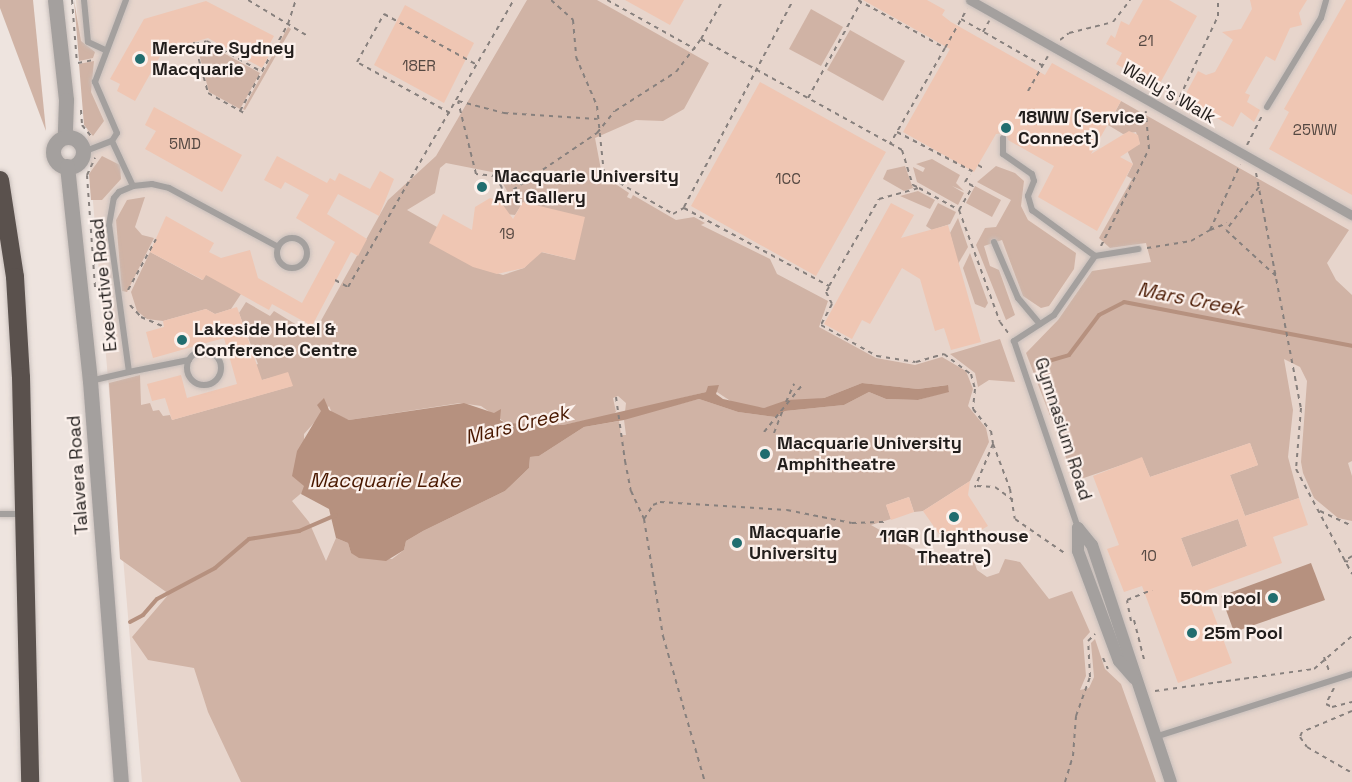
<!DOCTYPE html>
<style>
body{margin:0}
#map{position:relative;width:1352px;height:782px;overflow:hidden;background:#eee4df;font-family:"Space Grotesk",sans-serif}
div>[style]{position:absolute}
.built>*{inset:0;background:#e7d5cc}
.green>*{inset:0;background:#d0b3a5}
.water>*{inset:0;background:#b6917f}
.stream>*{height:4px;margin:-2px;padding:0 2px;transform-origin:2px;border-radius:2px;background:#b6917f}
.building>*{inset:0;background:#efc6b3}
.path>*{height:2px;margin-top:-1px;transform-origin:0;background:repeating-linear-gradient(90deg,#87807d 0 4.5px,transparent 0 9px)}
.roads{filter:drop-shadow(0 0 2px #c9c0bc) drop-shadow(0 0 2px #c9c0bc)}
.service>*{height:6px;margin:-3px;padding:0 3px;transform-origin:3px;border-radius:3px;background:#a4a09e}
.service>.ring{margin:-3px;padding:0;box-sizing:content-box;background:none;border:6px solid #a4a09e;border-radius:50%}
.pedestrian>*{height:9px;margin:-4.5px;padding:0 4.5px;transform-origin:4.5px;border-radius:4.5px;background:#a4a09e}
.minor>*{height:12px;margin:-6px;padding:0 6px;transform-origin:6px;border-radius:6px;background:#a4a09e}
.tertiary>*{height:15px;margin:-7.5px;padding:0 7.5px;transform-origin:7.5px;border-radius:7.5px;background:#a4a09e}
.tertiary>.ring{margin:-7.5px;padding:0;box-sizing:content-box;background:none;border:15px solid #a4a09e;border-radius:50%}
.motorway>*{height:18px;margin:-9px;padding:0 9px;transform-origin:9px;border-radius:9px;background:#5a514d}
.dots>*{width:16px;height:16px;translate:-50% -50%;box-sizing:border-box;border:3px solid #fcf1ec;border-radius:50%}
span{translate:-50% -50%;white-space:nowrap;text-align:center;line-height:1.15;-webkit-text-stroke:4.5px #fcf1ec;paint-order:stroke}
.number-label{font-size:15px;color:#554842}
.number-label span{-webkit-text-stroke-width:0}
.poi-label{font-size:18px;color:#221e1c;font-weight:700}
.left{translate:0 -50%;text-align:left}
.right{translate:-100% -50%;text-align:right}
.street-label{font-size:18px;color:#221e1c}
.water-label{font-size:20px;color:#491800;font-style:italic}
</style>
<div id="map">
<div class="built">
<i style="clip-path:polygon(76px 0,1352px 0,1352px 782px,142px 782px)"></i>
</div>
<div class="green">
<i style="clip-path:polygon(0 0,33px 0,46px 131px,0 8px)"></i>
<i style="clip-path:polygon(74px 0,81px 41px,95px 52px,93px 58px,79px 61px)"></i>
<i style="clip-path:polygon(evenodd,527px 0,597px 0,709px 63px,684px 109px,663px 121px,636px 120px,595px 138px,602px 175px,629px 193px,627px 197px,631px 199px,633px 195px,676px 220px,694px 217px,705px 223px,701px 225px,770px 259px,777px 274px,828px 301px,819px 327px,876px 358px,915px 365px,942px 357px,966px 371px,973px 389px,968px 406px,986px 428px,989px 442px,970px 481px,923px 511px,914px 512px,909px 497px,886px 505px,891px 519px,871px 525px,938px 563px,954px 565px,972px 555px,977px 570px,987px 577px,999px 573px,1005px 559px,1020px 562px,1049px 599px,1072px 591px,1090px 632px,1083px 640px,1086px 676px,1080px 690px,1089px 688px,1094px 677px,1091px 643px,1095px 639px,1105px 669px,1121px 684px,1156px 782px,241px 782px,208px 712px,194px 668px,148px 660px,132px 637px,169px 594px,120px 559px,109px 383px,140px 375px,141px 405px,150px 403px,153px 411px,159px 410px,163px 416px,170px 415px,172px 420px,292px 386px,288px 373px,248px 384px,244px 368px,258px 364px,239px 313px,246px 302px,270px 316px,274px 311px,313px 335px,388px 200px,436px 156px,527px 0,446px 163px,497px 173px,507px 191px,501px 203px,507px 214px,515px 215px,523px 202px,575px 260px,511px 245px,529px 263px,524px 268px,503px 275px,482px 269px,437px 227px,407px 210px,435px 193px,440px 168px,446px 163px,527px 0,862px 383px,918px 389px,947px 385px,949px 391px,918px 400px,886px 399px,869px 392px,844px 405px,785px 411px,775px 417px,738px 412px,699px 399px,628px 417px,624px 420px,626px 435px,621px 435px,619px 421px,584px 427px,539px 456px,530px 457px,529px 468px,505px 491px,423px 531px,406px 541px,404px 550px,392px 559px,351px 553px,348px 543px,336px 538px,326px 561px,309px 522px,292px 501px,305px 490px,304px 434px,329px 406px,332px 413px,349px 420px,460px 403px,481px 406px,506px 423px,563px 425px,612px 415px,616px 412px,613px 398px,618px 396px,626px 403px,625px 412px,706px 392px,717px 392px,735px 404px,764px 408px,824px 398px,862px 383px)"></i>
<i style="clip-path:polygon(811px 9px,843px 27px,821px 66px,789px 49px)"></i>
<i style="clip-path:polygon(288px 27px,291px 29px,245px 110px,243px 109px)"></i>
<i style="clip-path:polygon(850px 30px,905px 61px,883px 101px,827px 70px)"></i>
<i style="clip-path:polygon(205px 43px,260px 73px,240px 109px,209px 92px,197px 46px)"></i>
<i style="clip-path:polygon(94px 61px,91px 92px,104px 121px,93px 136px,84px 125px,79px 64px)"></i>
<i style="clip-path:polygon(1121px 101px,1349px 230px,1327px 263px,1336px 280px,1352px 295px,1352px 461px,1348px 463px,1352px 476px,1352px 521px,1338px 518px,1314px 498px,1303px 473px,1301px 462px,1307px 381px,1300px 367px,1284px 359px,1293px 410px,1288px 457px,1299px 498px,1245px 516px,1230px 475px,1258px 465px,1250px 443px,1150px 477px,1142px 458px,1075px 481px,1026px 353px,1058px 320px,1092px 271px,1151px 262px,1146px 243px,1110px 248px,1099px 238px,1132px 179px,1127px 176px,1133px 164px,1127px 150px,1140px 144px,1136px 132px,1123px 134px,1108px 125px)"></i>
<i style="clip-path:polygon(102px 156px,120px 165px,121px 179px,102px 200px,91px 200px,89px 174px)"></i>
<i style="clip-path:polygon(932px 159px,960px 175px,956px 183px,964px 191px,952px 186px,964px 193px,958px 205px,917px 182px,913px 167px,923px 172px,925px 168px,916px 164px)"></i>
<i style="clip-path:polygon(905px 166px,913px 188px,904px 191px,883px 179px,887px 170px)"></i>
<i style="clip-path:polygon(996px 166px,1015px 173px,1024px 181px,1021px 206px,1028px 220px,1076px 253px,1074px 269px,1049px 306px,1041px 308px,1023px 296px,1002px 240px,984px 246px,990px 266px,999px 270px,1015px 315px,1006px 320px,976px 245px,985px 228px,996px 227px,1011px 200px,977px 182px)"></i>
<i style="clip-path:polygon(975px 186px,1001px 200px,992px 217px,966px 203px)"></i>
<i style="clip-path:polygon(918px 191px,935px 200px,930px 209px,900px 196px)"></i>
<i style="clip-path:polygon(145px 197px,135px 227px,142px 235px,154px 238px,127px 292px,122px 291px,116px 220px,127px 200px)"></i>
<i style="clip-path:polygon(938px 203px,956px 212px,950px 224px,932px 230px,926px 226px)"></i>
<i style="clip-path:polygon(958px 218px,968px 247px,958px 264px,950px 233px)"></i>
<i style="clip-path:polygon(150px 252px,202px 280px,209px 269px,241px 294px,231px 309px,215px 314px,206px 309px,163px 321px,147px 319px,137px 311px,131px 292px)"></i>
<i style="clip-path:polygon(970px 253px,988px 303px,985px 308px,975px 304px,963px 268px)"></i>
<i style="clip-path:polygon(1000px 339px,1015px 382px,989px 380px,978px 387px,975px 373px,950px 354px)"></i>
<i style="clip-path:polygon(1238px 519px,1247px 546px,1192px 567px,1181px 538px)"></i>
</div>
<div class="water">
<i style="clip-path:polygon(862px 383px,918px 389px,948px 385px,949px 392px,918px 400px,886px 399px,869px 392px,844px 405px,785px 411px,775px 417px,738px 412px,699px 399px,624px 420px,584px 427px,539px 456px,530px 457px,529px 468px,505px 491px,423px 531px,406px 541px,404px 550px,386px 561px,359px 558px,351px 553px,348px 543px,336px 538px,329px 509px,301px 494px,304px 486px,292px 476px,297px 451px,321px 411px,317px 405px,324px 398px,329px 410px,349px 420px,464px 403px,494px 413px,501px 409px,500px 420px,506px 423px,563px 425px,706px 392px,708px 386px,719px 385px,716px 394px,723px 399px,764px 408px,787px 400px,824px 398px)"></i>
<i style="clip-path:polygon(1311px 563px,1325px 600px,1234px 632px,1221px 596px)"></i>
</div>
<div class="stream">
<i style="left:1045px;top:362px;width:25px;rotate:-16deg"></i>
<i style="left:1069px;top:355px;width:50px;rotate:-53.1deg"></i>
<i style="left:1099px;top:315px;width:28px;rotate:-27deg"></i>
<i style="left:1124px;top:302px;width:232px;rotate:10.9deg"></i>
<i style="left:130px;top:622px;width:15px;rotate:-28deg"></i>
<i style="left:143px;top:615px;width:21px;rotate:-49deg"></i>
<i style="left:157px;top:599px;width:66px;rotate:-28.1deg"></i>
<i style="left:215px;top:568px;width:45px;rotate:-40.5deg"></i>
<i style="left:249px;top:539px;width:51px;rotate:-9.1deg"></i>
<i style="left:299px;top:531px;width:40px;rotate:-23.4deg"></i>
</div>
<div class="building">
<i style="clip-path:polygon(625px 0,684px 0,670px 25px)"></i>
<i style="clip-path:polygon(863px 0,927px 0,945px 10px,942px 15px,951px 22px,1045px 75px,1052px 63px,1121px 101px,1091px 154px,1129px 131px,1138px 135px,1140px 144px,1120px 157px,1133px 164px,1097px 231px,1038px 197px,1054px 166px,1008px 140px,1005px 133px,996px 134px,974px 172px,903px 132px,950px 49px)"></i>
<i style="clip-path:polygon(1143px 0,1169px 0,1197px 16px,1158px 87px,1116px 64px,1122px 53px,1106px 44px,1111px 35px,1115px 38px,1121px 21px,1129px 25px)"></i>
<i style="clip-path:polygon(1250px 0,1307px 0,1299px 13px,1302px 25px,1290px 28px,1275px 61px,1266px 56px,1245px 93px,1250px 95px,1247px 102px,1260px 110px,1254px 122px,1241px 112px,1233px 127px,1183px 99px,1198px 71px,1206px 75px,1215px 72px,1233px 40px,1222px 32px,1241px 29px,1252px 9px)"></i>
<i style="clip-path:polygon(1346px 0,1352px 0,1352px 195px,1269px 149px,1289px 112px,1284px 109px)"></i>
<i style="clip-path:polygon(206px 1px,274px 36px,268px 47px,272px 50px,262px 68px,208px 38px,163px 51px,135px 101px,117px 91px,120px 84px,110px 79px,144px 19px)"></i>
<i style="clip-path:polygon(405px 5px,474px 43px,444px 103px,374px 65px)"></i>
<i style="clip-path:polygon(760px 82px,886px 152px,816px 276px,691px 206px)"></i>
<i style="clip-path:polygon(154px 107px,242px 155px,222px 192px,145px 149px,156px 131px,145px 125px)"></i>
<i style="clip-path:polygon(277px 156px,327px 183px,330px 178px,335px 181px,339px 173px,370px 189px,380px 171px,394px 179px,379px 216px,338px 194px,327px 214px,367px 239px,358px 256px,351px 252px,312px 326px,272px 304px,269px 310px,206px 275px,203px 280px,150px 252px,166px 216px,214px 243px,209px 252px,221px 258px,250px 250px,258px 278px,302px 303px,335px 242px,296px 218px,309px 195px,285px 182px,281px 189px,264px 180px)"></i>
<i style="clip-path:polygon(490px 198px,500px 201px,513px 219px,523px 202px,585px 217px,575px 260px,542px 252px,524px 268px,497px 274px,473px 267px,429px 243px,443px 214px,472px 230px,475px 207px)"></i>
<i style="clip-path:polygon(891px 203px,914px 215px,901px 238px,948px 225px,981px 342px,951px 350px,944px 328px,935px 331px,920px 279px,902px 268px,870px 324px,862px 320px,852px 339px,824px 324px)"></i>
<i style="clip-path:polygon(237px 307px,262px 380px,288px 372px,293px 386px,172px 420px,165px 398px,152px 401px,147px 384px,181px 375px,187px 398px,237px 384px,224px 338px,153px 358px,146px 332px,164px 327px,163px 321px,206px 309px,215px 314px)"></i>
<i style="clip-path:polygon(evenodd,1250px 443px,1258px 465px,1230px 475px,1245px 516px,1299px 498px,1308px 525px,1273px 537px,1282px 563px,1205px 591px,1232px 663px,1178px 683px,1142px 586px,1124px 592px,1107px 549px,1119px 545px,1093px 476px,1142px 457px,1150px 477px,1250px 443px,1238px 519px,1247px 546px,1192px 567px,1181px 538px,1238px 519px)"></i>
<i style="clip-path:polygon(970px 481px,968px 495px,988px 526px,949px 548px,923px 511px)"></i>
<i style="clip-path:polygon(909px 497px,914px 512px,891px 520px,886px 505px)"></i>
</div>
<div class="path">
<i style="left:72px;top:0;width:63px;rotate:85.5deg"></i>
<i style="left:248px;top:0;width:68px;rotate:31.1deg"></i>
<i style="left:551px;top:0;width:30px;rotate:42deg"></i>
<i style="left:573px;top:20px;width:37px;rotate:85deg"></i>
<i style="left:576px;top:57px;width:53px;rotate:66.8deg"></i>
<i style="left:597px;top:106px;width:68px;rotate:84.1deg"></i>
<i style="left:604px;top:174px;width:80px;rotate:30.1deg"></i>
<i style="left:673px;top:214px;width:13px;rotate:-29deg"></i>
<i style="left:684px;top:208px;width:165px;rotate:28.3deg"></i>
<i style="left:829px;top:286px;width:100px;rotate:-60.1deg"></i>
<i style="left:879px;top:199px;width:41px;rotate:-15.4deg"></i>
<i style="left:919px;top:188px;width:46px;rotate:28.8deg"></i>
<i style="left:959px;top:210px;width:119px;rotate:69.9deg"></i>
<i style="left:1000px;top:322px;width:15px;rotate:53deg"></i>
<i style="left:607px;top:0;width:101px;rotate:29.1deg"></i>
<i style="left:858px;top:0;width:99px;rotate:28.9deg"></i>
<i style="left:945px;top:48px;width:111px;rotate:119.8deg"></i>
<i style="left:961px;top:19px;width:95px;rotate:29.8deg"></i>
<i style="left:983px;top:32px;width:13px;rotate:-61deg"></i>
<i style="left:701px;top:39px;width:45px;rotate:-60.6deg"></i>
<i style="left:1060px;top:40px;width:11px;rotate:-38deg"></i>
<i style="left:1069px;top:33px;width:45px;rotate:-14deg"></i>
<i style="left:1113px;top:22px;width:28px;rotate:-52deg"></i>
<i style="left:194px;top:42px;width:53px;rotate:74.6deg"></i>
<i style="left:208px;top:93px;width:41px;rotate:29.1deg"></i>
<i style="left:195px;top:44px;width:12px;rotate:-14deg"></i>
<i style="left:207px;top:41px;width:63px;rotate:29.4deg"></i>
<i style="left:945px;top:48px;width:45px;rotate:-60.6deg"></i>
<i style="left:78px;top:63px;width:15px;rotate:-11deg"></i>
<i style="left:1028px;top:91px;width:40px;rotate:-60.3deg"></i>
<i style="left:808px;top:98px;width:110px;rotate:-61.1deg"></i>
<i style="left:1176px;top:105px;width:98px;rotate:-64.7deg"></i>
<i style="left:1218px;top:16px;width:16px;rotate:-90deg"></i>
<i style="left:81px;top:110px;width:15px;rotate:86deg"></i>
<i style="left:82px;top:125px;width:14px;rotate:51deg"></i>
<i style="left:240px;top:111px;width:99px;rotate:-61.1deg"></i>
<i style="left:288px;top:24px;width:25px;rotate:-72deg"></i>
<i style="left:450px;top:113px;width:106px;rotate:-151.3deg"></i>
<i style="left:357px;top:62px;width:55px;rotate:-60.6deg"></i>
<i style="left:384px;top:14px;width:106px;rotate:28.7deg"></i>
<i style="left:897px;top:132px;width:85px;rotate:27.5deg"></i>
<i style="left:1247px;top:145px;width:33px;rotate:-63deg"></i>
<i style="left:978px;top:165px;width:6px;rotate:31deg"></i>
<i style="left:1256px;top:173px;width:239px;rotate:79.2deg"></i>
<i style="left:1301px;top:408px;width:61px;rotate:94.7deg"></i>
<i style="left:1296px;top:469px;width:119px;rotate:61.9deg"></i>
<i style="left:1259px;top:187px;width:54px;rotate:127.5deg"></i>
<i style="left:1226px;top:230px;width:68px;rotate:42.6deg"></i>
<i style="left:500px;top:198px;width:10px;rotate:-79deg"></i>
<i style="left:502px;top:188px;width:13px;rotate:-117deg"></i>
<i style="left:496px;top:176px;width:20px;rotate:-174deg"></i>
<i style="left:476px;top:174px;width:75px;rotate:-103.9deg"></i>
<i style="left:458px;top:101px;width:48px;rotate:14.6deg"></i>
<i style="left:504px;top:113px;width:93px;rotate:3.7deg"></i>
<i style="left:498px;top:200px;width:120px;rotate:-34.1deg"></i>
<i style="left:597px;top:133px;width:28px;rotate:-51deg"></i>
<i style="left:615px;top:111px;width:72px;rotate:-32.6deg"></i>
<i style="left:676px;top:72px;width:41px;rotate:-52.9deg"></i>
<i style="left:701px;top:39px;width:230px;rotate:28.9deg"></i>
<i style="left:902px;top:150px;width:37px;rotate:73deg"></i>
<i style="left:913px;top:185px;width:7px;rotate:27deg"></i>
<i style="left:684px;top:207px;width:234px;rotate:-62.2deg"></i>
<i style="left:959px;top:210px;width:28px;rotate:-60deg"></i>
<i style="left:973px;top:186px;width:9px;rotate:-153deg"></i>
<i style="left:965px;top:182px;width:9px;rotate:-58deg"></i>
<i style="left:1210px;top:230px;width:18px;rotate:-22deg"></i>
<i style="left:1101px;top:246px;width:108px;rotate:-63.7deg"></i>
<i style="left:1149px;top:149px;width:38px;rotate:-95deg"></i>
<i style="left:1147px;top:248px;width:45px;rotate:-9deg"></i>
<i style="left:1191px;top:241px;width:22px;rotate:-30deg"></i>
<i style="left:1210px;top:230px;width:72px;rotate:-65.2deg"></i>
<i style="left:335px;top:280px;width:15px;rotate:28deg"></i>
<i style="left:348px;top:287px;width:332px;rotate:-60deg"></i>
<i style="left:95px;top:287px;width:112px;rotate:-94.1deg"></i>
<i style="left:87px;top:175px;width:19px;rotate:-65deg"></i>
<i style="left:829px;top:287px;width:6px;rotate:121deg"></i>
<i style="left:826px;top:292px;width:13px;rotate:63deg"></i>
<i style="left:832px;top:304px;width:24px;rotate:118deg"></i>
<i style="left:821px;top:325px;width:64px;rotate:29deg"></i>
<i style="left:877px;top:356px;width:39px;rotate:9deg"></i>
<i style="left:916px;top:362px;width:29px;rotate:-16deg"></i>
<i style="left:944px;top:354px;width:34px;rotate:37deg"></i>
<i style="left:971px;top:374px;width:16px;rotate:75deg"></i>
<i style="left:975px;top:389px;width:20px;rotate:96deg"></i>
<i style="left:973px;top:409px;width:28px;rotate:51deg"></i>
<i style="left:991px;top:431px;width:13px;rotate:81deg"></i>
<i style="left:993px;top:444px;width:47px;rotate:112.7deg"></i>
<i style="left:128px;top:290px;width:58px;rotate:-61.2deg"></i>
<i style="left:130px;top:305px;width:16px;rotate:47deg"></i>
<i style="left:141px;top:317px;width:25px;rotate:23deg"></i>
<i style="left:616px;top:397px;width:65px;rotate:82deg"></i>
<i style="left:625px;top:461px;width:31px;rotate:79deg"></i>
<i style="left:631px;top:491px;width:31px;rotate:65deg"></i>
<i style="left:644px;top:519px;width:119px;rotate:80.8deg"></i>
<i style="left:663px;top:636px;width:152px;rotate:74deg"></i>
<i style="left:786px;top:402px;width:20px;rotate:-66deg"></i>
<i style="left:764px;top:432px;width:62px;rotate:-50.9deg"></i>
<i style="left:774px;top:433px;width:25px;rotate:-69deg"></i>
<i style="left:993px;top:444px;width:48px;rotate:69.3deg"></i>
<i style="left:1010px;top:489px;width:30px;rotate:81deg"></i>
<i style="left:1015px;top:519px;width:62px;rotate:34.5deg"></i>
<i style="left:977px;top:486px;width:18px;rotate:3deg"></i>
<i style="left:995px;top:487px;width:22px;rotate:36deg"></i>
<i style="left:1320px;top:511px;width:35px;rotate:25deg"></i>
<i style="left:644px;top:519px;width:17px;rotate:-57deg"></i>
<i style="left:653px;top:505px;width:8px;rotate:-23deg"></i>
<i style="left:660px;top:502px;width:127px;rotate:3.6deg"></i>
<i style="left:787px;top:510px;width:66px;rotate:11.3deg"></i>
<i style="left:852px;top:523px;width:35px;rotate:-2deg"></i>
<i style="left:1352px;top:556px;width:9px;rotate:148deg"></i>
<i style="left:1344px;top:561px;width:8px;rotate:7deg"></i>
<i style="left:1134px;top:620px;width:44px;rotate:75.7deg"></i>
<i style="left:1131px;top:621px;width:21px;rotate:-101deg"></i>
<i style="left:1127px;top:600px;width:27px;rotate:-22deg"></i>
<i style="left:1324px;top:657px;width:15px;rotate:70deg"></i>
<i style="left:1103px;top:658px;width:12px;rotate:66deg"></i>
<i style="left:1334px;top:688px;width:18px;rotate:117deg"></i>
<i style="left:1326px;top:704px;width:7px;rotate:27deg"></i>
<i style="left:1332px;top:707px;width:21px;rotate:-14deg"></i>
<i style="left:1155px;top:691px;width:161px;rotate:-7.9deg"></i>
<i style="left:1314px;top:669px;width:50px;rotate:-41deg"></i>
<i style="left:1352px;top:711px;width:54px;rotate:157.2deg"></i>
<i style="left:1302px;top:732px;width:5px;rotate:112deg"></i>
<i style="left:1300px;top:737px;width:12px;rotate:55deg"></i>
<i style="left:1307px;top:747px;width:52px;rotate:30deg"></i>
<i style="left:1065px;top:782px;width:27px;rotate:-73deg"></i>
<i style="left:1073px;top:756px;width:40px;rotate:-85.7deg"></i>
<i style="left:1076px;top:716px;width:41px;rotate:-70.3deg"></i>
<i style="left:1090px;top:677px;width:36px;rotate:-93deg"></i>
<i style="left:1088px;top:641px;width:10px;rotate:-45deg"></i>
</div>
<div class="roads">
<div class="service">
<i style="left:84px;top:0;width:42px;rotate:84.6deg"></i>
<i style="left:88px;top:42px;width:19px;rotate:25deg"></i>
<i style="left:1267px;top:107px;width:104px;rotate:-58.8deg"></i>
<i style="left:1321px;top:18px;width:19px;rotate:-74deg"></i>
<i style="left:1003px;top:138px;width:16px;rotate:90deg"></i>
<i style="left:1003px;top:154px;width:35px;rotate:35deg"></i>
<i style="left:1032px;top:174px;width:7px;rotate:74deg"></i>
<i style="left:1034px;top:181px;width:16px;rotate:112deg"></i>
<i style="left:1028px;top:196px;width:15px;rotate:74deg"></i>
<i style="left:1032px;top:210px;width:78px;rotate:36.1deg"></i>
<i style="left:1095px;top:256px;width:72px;rotate:124.8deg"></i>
<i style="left:1054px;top:315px;width:48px;rotate:147deg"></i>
<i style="left:1014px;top:341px;width:198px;rotate:71.1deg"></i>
<i style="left:83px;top:152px;width:31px;rotate:-21deg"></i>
<i style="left:112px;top:141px;width:9px;rotate:-58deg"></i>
<i style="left:117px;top:133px;width:56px;rotate:-113.3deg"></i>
<i style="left:95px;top:82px;width:88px;rotate:-69.3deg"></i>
<i style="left:133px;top:186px;width:19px;rotate:-6deg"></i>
<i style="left:152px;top:184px;width:17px;rotate:13deg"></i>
<i style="left:169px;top:188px;width:124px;rotate:28.4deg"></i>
<i class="ring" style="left:277px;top:238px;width:24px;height:24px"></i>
<i style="left:994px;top:242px;width:61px;rotate:66.8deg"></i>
<i style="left:1018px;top:298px;width:34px;rotate:50deg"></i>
<i style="left:1095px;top:256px;width:44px;rotate:-9.2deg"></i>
<i class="ring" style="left:187px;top:351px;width:28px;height:28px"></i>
<i style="left:129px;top:372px;width:61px;rotate:-11.3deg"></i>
<i style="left:90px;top:381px;width:40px;rotate:-13deg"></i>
<i style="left:129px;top:372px;width:148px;rotate:-97.7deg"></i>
<i style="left:109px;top:225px;width:27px;rotate:-80deg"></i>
<i style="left:114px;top:198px;width:8px;rotate:-50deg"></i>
<i style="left:119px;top:192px;width:15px;rotate:-23deg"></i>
<i style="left:133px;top:186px;width:50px;rotate:-115deg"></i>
<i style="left:0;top:514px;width:21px"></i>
<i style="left:1155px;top:737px;width:207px;rotate:-17.7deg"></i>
</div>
<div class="pedestrian">
<i style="left:970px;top:0;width:438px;rotate:29.4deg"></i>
</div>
<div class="minor">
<i style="left:1078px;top:528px;width:22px;rotate:51deg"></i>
<i style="left:1092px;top:545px;width:250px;rotate:71.6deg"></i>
<i style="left:1078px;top:528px;width:23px;rotate:90deg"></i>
<i style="left:1078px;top:551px;width:117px;rotate:69.6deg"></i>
<i style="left:1119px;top:661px;width:23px;rotate:49deg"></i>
</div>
<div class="tertiary">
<i style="left:55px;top:0;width:101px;rotate:83.7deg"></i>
<i style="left:66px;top:100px;width:37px;rotate:92deg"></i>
<i class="ring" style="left:53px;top:137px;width:15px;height:15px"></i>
<i style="left:67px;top:166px;width:216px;rotate:83.9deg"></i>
<i style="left:90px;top:381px;width:402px;rotate:85.6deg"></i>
</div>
<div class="motorway">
<i style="left:0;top:180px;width:98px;rotate:81.2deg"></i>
<i style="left:15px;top:277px;width:100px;rotate:86.6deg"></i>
<i style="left:21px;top:377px;width:405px;rotate:88.7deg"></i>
</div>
</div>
<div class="dots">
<i style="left:140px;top:59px;background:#216d6f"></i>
<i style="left:1006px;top:128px;background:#216d6f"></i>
<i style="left:482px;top:187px;background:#216d6f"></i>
<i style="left:182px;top:340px;background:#216d6f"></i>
<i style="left:765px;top:454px;background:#216d6f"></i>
<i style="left:954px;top:517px;background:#216d6f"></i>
<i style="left:737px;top:543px;background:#216d6f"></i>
<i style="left:1273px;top:598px;background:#216d6f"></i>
<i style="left:1192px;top:633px;background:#216d6f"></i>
</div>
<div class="number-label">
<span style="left:1146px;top:41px">21</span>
<span style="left:419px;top:66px">18ER</span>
<span style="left:1315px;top:130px">25WW</span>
<span style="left:185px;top:144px">5MD</span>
<span style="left:788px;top:179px">1CC</span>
<span style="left:507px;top:234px">19</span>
<span style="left:1149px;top:556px">10</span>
</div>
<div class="poi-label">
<span class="left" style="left:152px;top:59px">Mercure Sydney<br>Macquarie</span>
<span class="left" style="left:1018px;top:128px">18WW (Service<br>Connect)</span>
<span class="left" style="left:494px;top:187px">Macquarie University<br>Art Gallery</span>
<span class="left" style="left:194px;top:340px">Lakeside Hotel &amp;<br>Conference Centre</span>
<span class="left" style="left:777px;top:454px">Macquarie University<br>Amphitheatre</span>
<span class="left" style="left:749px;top:543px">Macquarie<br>University</span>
<span style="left:954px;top:547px">11GR (Lighthouse<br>Theatre)</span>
<span class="right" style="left:1261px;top:598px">50m pool</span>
<span class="left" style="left:1204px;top:633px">25m Pool</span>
</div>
<div class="street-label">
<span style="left:1169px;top:93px;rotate:30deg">Wally's Walk</span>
<span style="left:104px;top:285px;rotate:-96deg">Executive Road</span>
<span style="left:1063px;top:429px;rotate:72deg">Gymnasium Road</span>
<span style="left:78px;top:475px;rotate:-94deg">Talavera Road</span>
</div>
<div class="water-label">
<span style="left:1190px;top:299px;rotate:11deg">Mars Creek</span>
<span style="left:517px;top:425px;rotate:-14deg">Mars Creek</span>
<span style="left:385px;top:480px">Macquarie Lake</span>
</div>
</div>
